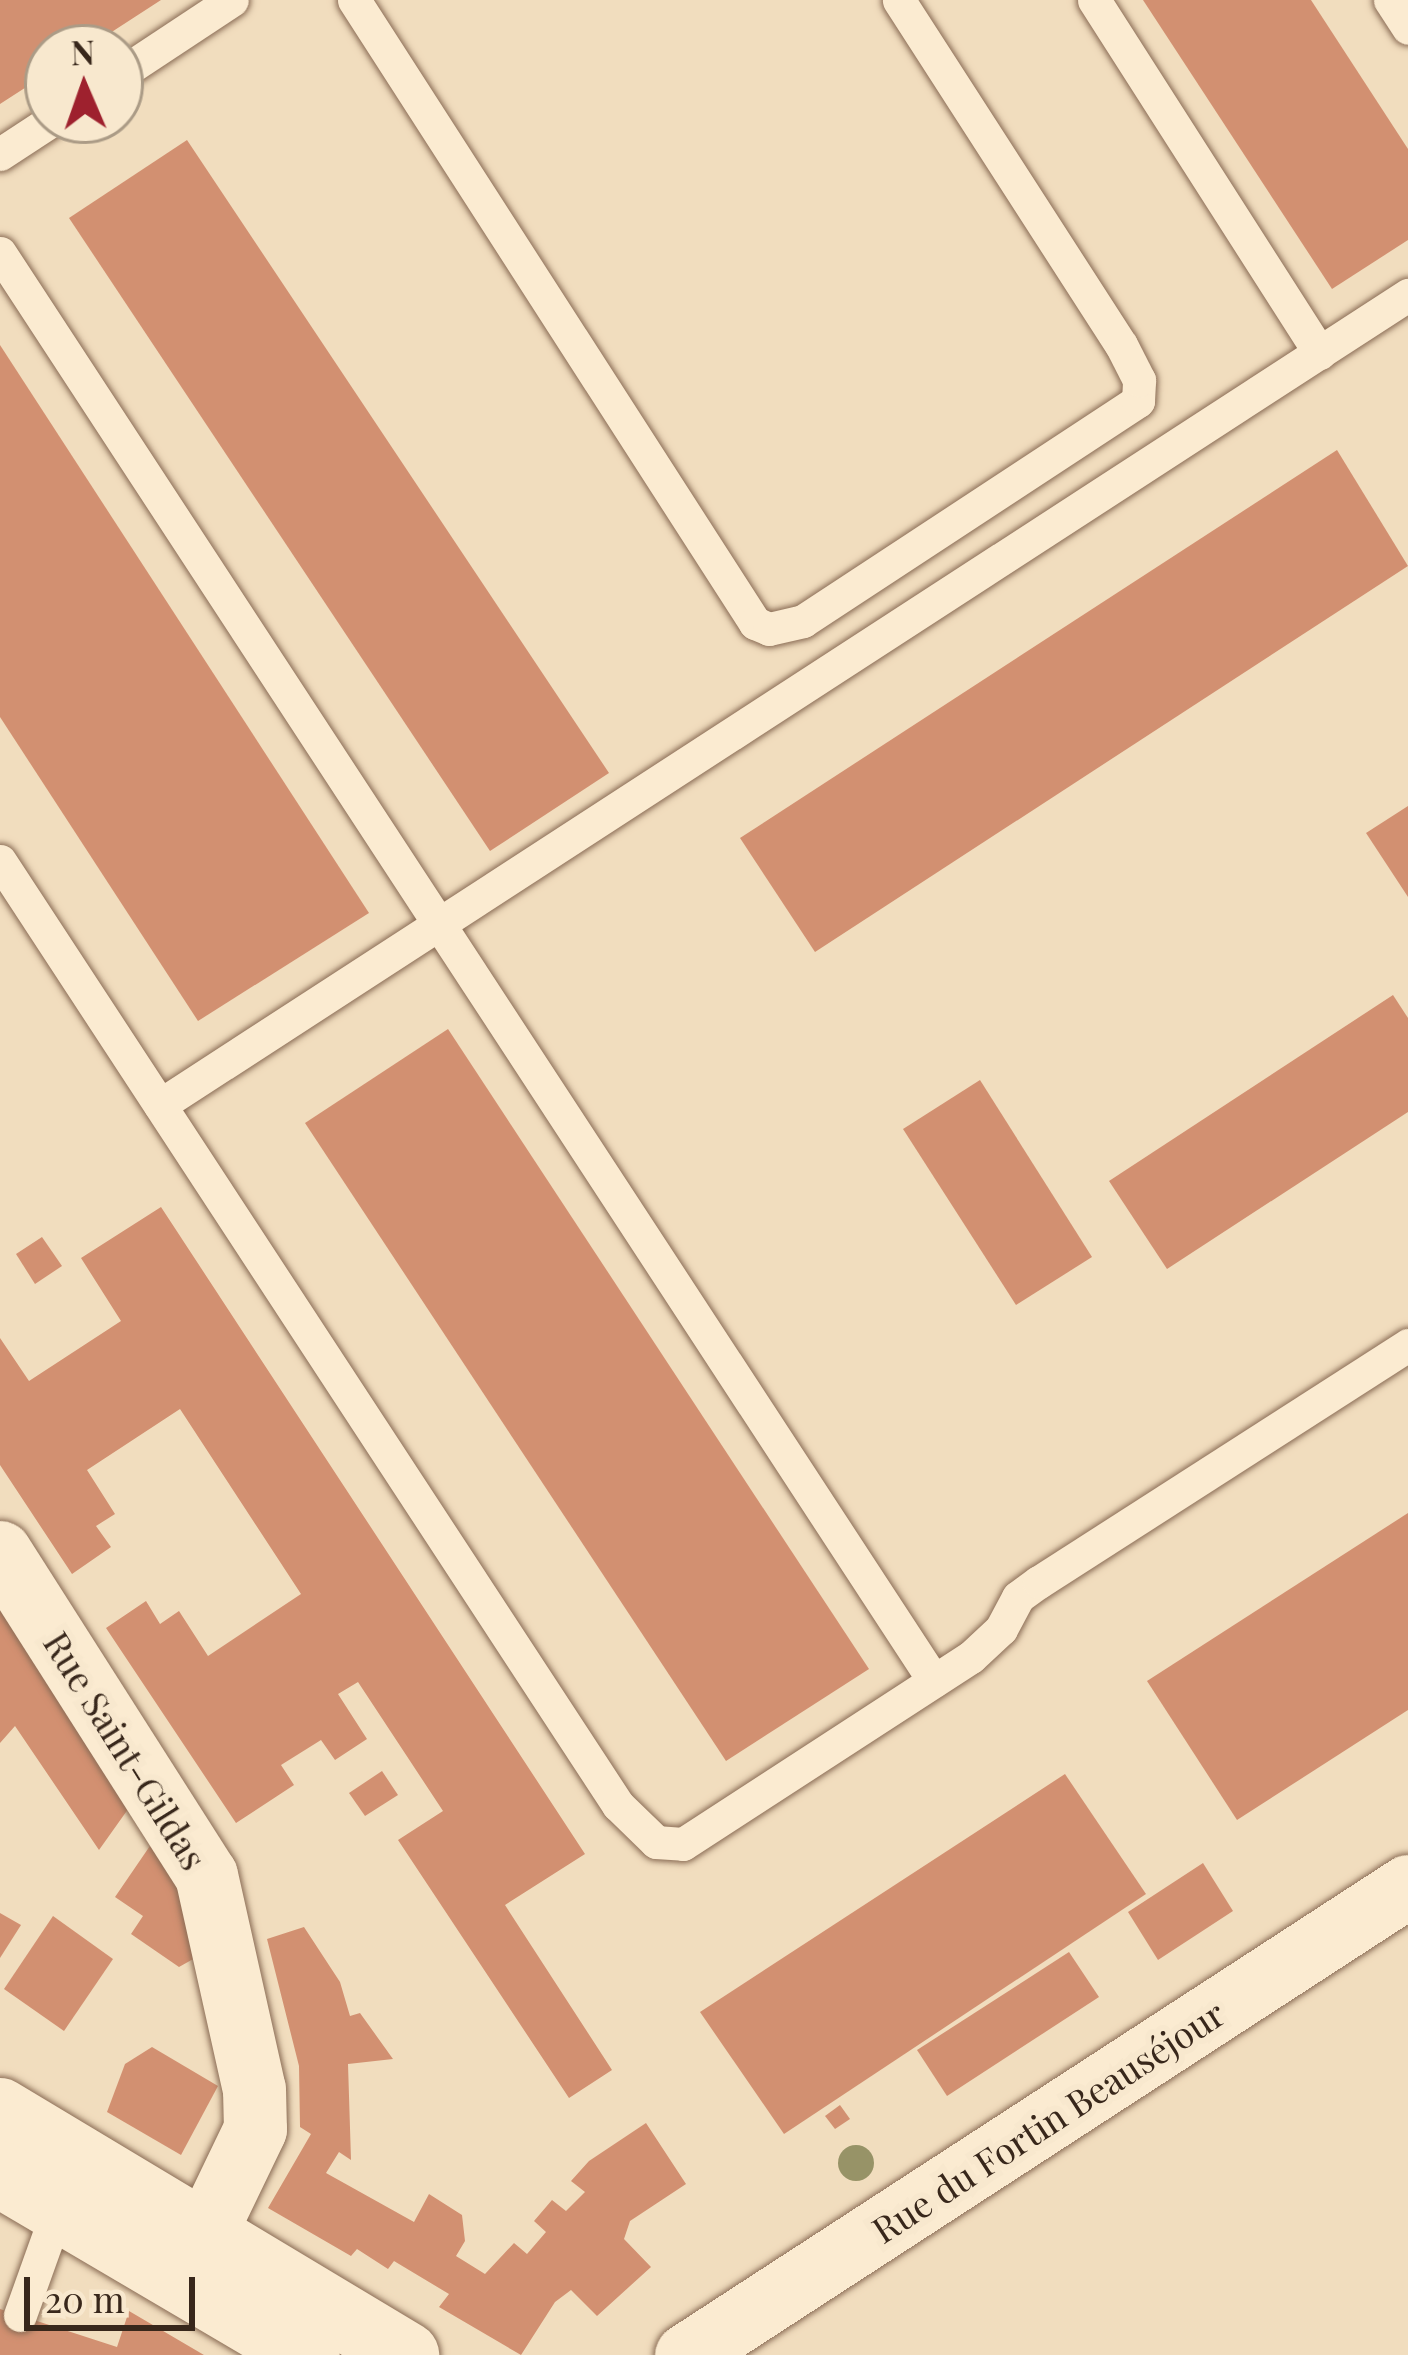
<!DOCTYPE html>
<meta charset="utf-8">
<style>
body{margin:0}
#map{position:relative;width:1408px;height:2355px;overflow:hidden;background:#f1ddbe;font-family:"Playfair Display",serif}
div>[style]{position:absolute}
.building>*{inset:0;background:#d29071}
.roads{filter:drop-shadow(0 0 3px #8a6c55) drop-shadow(0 0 3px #8a6c55)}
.service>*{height:33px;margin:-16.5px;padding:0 16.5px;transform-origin:16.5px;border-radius:16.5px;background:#fbebd1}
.minor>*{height:63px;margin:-31.5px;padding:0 31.5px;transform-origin:31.5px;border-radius:31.5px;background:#fbebd1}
.secondary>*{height:66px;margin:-33px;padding:0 33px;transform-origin:33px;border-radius:33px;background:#fbebd1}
.trees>*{width:36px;height:36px;margin:-18px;border-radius:50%;background:#979367}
span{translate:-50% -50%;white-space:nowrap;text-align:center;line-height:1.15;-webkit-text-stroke:12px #f8e8ce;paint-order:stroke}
.street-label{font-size:36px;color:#38271b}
.north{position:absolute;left:24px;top:24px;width:120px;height:120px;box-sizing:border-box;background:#f8e8ce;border:3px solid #ab9b86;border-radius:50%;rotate:358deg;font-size:33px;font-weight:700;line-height:48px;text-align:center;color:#38271b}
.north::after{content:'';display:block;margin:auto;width:42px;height:54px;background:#9e212e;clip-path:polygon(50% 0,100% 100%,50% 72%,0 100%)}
.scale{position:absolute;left:24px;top:2277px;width:171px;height:54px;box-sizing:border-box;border:6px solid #38271b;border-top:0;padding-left:15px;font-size:36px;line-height:42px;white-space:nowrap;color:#38271b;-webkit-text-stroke:9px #f8e8ce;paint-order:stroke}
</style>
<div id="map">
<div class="building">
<i style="clip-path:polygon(0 0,161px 0,87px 48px,48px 48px,48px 73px,0 104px)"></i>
<i style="clip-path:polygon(1143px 0,1311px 0,1408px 149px,1408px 240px,1332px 289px)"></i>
<i style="clip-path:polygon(187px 140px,609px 773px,490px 851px,69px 218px)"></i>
<i style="clip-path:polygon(0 345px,369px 913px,198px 1021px,0 717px)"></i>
<i style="clip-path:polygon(1337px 450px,1408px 566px,815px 952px,740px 838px)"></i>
<i style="clip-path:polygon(1408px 806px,1408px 897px,1366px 833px)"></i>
<i style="clip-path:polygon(1393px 995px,1408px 1018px,1408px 1112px,1167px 1269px,1109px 1181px)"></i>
<i style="clip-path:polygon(448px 1029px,869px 1669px,726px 1761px,305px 1123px)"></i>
<i style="clip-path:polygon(980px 1080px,1092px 1257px,1016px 1305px,903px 1129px)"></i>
<i style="clip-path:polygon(161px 1207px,585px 1854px,505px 1905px,612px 2070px,569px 2098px,398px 1840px,443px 1811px,358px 1682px,338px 1694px,367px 1739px,335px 1760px,321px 1740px,281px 1765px,294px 1785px,236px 1823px,106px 1628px,146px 1601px,160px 1624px,179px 1611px,208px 1656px,301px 1594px,180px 1409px,87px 1470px,115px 1514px,96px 1526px,111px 1547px,72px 1574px,0 1465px,0 1338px,29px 1381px,121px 1321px,81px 1258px)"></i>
<i style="clip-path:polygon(42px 1237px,62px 1266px,35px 1284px,16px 1254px)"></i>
<i style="clip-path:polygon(1408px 1513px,1408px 1710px,1237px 1820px,1147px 1681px)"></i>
<i style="clip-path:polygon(0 1603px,131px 1805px,99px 1850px,15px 1726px,0 1743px)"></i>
<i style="clip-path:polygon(382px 1771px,398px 1795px,365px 1816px,349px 1793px)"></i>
<i style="clip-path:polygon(1065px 1774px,1146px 1894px,784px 2134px,700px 2012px)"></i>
<i style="clip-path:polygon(154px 1840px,174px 1872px,195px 1958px,179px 1967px,131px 1934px,143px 1916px,115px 1897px)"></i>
<i style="clip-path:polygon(1203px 1863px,1233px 1911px,1158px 1960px,1128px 1912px)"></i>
<i style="clip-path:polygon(0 1913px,21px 1925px,0 1958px)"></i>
<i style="clip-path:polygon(53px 1916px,113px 1959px,64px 2031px,4px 1989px)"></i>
<i style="clip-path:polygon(304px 1927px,340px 1982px,350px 2016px,360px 2013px,393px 2059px,348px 2064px,351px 2160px,339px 2152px,326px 2173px,414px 2222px,429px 2194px,462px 2215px,465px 2241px,456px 2256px,485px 2274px,514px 2243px,527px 2254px,546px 2232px,534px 2221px,552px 2200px,566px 2211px,585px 2192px,571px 2181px,589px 2161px,646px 2123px,686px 2184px,630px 2221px,624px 2239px,651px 2267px,597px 2316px,571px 2290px,555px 2302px,521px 2355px,439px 2307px,449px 2294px,394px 2261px,388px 2269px,357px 2249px,351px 2256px,268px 2208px,311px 2134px,300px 2127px,299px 2066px,267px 1939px)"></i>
<i style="clip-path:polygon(1069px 1952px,1099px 1997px,947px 2096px,917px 2050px)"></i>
<i style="clip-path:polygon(152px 2047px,218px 2086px,181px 2155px,107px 2112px,125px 2064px)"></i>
<i style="clip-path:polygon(840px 2105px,850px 2119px,835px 2129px,825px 2116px)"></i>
<i style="clip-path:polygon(0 2309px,117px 2347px,129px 2311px,204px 2355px,0 2355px)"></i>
</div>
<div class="roads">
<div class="service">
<i style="left:354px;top:0;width:741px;rotate:57.23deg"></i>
<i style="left:755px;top:623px;width:15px;rotate:23deg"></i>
<i style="left:769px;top:629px;width:35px;rotate:-13deg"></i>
<i style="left:803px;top:621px;width:401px;rotate:-33.3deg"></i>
<i style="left:1138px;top:401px;width:21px;rotate:-87deg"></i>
<i style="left:1139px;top:380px;width:39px;rotate:-117deg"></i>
<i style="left:1121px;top:345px;width:410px;rotate:-122.8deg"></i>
<i style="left:1094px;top:0;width:419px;rotate:57.4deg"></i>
<i style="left:1390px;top:0;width:33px;rotate:57deg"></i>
<i style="left:120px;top:74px;width:134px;rotate:-33.5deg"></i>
<i style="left:0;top:154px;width:62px;rotate:-33.2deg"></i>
<i style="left:0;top:253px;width:1706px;rotate:56.81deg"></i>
<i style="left:0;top:861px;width:1128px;rotate:56.79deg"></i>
<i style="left:618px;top:1805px;width:53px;rotate:44.2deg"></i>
<i style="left:656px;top:1842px;width:27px;rotate:4deg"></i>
<i style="left:683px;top:1844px;width:343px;rotate:-33deg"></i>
<i style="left:971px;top:1657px;width:41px;rotate:-43deg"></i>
<i style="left:1001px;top:1629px;width:36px;rotate:-62deg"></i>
<i style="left:1018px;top:1597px;width:26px;rotate:-36deg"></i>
<i style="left:1039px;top:1582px;width:439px;rotate:-32.7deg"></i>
<i style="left:160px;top:1105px;width:1488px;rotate:-32.99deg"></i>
<i style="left:20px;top:2315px;width:113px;rotate:-70.3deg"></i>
</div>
<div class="minor">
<i style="left:0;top:1552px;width:383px;rotate:57.5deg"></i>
<i style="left:206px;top:1875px;width:219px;rotate:77.4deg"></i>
<i style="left:254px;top:2089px;width:40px;rotate:88.6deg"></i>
<i style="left:255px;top:2129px;width:115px;rotate:115.7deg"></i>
<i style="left:686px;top:2355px;width:861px;rotate:-33.01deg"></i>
</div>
<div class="secondary">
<i style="left:0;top:2111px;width:474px;rotate:31deg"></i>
<i style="left:0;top:2174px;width:356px;rotate:30.5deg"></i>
</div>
</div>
<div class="trees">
<i style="left:856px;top:2163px"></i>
</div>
<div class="street-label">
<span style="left:126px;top:1750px;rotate:58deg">Rue Saint-Gildas</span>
<span style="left:1048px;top:2121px;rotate:-33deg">Rue du Fortin Beauséjour</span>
</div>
<div class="north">N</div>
<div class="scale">20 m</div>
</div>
